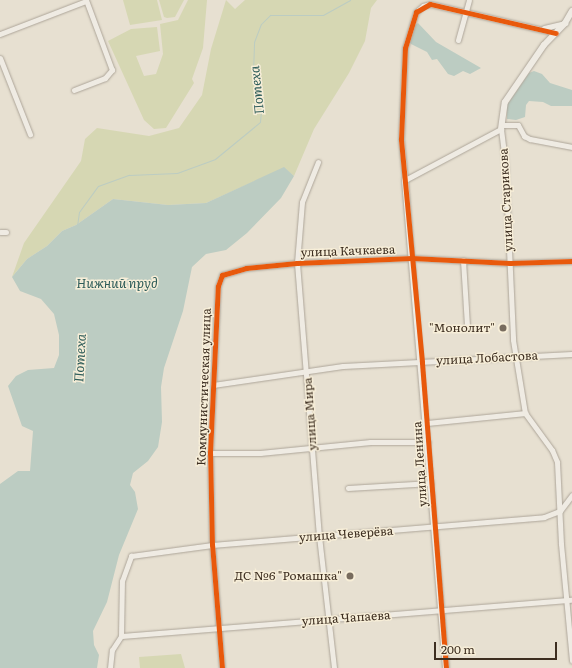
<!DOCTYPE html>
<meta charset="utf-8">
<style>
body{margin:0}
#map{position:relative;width:572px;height:668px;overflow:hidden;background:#e7e0d1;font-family:Literata,serif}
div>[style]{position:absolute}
.green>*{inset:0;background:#d6d7b3}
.water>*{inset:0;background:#bcccc2}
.stream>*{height:1px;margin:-0.5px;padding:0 0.5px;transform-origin:0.5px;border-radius:0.5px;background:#bcccc2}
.roads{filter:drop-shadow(0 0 1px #ada599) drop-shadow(0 0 1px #ada599)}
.minor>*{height:5px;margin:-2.5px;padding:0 2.5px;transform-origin:2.5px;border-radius:2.5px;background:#efebe3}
.tertiary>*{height:6px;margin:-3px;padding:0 3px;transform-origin:3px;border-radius:3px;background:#efebe3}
.cycleway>*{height:5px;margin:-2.5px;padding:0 2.5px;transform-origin:2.5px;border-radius:2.5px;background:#e8590c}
.dots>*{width:11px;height:11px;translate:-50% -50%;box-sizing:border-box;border:2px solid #f7eed8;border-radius:50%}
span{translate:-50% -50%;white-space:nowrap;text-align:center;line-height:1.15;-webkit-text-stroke:3px #f7eed8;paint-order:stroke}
.street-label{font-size:12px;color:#3d2e20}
.poi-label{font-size:12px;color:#3d2e20}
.right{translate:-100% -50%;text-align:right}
.water-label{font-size:13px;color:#2f5d5a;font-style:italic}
.scale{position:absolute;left:434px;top:642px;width:123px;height:18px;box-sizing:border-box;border:2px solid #3d2e20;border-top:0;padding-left:5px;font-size:12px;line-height:14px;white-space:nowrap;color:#3d2e20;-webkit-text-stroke:3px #f7eed8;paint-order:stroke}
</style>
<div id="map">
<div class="green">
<i style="clip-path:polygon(123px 0,157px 0,162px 20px,130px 25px)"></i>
<i style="clip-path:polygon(159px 0,184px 0,175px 17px,167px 18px,164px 17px)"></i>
<i style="clip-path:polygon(188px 0,207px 0,203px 48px,192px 79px,194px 83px,166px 128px,154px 129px,144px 120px,108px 41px,131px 29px,157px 27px,160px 51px,136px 56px,144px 76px,156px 74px,163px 54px,160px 24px,178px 20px)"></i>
<i style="clip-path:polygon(226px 0,235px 9px,245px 0,377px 0,371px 8px,365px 41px,349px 73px,314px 129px,294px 176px,284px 168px,206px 203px,168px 205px,113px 199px,76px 225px,62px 231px,47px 246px,27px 259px,12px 277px,24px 243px,81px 161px,85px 139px,97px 128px,149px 136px,179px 128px,202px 95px,211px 49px)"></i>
<i style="clip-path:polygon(181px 654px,185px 668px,140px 668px,139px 657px)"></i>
</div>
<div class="water">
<i style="clip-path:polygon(418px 23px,436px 42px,481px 68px,470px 74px,463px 71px,454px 76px,448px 74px,437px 59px,432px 60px,427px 52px,411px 44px,409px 40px,414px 26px)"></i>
<i style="clip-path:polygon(534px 71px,542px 74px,550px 83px,572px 90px,572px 106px,551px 106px,543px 102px,529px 101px,526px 105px,525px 117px,516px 120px,507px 119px,507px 105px,529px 73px)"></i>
<i style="clip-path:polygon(284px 167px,294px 176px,281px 198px,247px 233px,226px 250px,206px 254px,192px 267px,183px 311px,164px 368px,161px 387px,162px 422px,158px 447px,148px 461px,133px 473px,130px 485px,135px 492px,138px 509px,119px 555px,107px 602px,93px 631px,94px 645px,99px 655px,97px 668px,0 668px,0 484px,18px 471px,30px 471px,33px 431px,22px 426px,8px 386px,16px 376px,28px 370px,54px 368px,59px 355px,59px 335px,54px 314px,41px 299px,20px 291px,12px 277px,27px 259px,47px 246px,62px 231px,76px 225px,113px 199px,168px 205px,206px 203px)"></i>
</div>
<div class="stream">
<i style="left:77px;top:226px;width:14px;rotate:-82deg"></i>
<i style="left:79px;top:212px;width:32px;rotate:-54deg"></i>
<i style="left:98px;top:186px;width:33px;rotate:-20deg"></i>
<i style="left:129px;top:175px;width:48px;rotate:-2.4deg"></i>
<i style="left:177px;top:173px;width:40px;rotate:-20.2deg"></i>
<i style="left:215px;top:159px;width:58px;rotate:-39.4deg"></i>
<i style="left:260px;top:122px;width:12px;rotate:-85deg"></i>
<i style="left:261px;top:110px;width:38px;rotate:-102deg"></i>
<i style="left:253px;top:73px;width:31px;rotate:-88deg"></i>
<i style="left:254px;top:42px;width:19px;rotate:-69deg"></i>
<i style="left:261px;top:24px;width:13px;rotate:-45deg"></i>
<i style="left:270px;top:15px;width:53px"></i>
<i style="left:323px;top:15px;width:31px;rotate:-29deg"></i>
</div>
<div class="roads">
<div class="minor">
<i style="left:544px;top:28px;width:22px;rotate:-13deg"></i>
<i style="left:556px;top:33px;width:129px;rotate:-167deg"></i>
<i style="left:430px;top:4px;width:7px;rotate:164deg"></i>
<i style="left:423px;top:6px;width:9px;rotate:139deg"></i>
<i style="left:416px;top:12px;width:38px;rotate:107deg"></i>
<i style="left:405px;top:48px;width:91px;rotate:92.5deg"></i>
<i style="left:401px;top:139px;width:41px;rotate:84.4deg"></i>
<i style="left:405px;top:180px;width:109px;rotate:-28deg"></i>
<i style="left:501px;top:129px;width:32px;rotate:83deg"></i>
<i style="left:505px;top:161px;width:179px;rotate:87.4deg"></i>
<i style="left:513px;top:340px;width:74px;rotate:80.7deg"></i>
<i style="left:525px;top:413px;width:46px;rotate:53.9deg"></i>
<i style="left:552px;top:450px;width:13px;rotate:67deg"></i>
<i style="left:557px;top:462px;width:82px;rotate:87.2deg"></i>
<i style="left:561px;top:544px;width:117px;rotate:84.6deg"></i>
<i style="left:0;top:34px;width:92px;rotate:-21deg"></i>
<i style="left:458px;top:40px;width:41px;rotate:-74.6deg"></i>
<i style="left:0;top:58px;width:82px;rotate:68.5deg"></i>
<i style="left:74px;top:90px;width:33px;rotate:-21deg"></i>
<i style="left:105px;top:78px;width:11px;rotate:-49deg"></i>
<i style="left:112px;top:70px;width:75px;rotate:-110.4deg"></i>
<i style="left:501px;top:125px;width:17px"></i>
<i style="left:518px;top:125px;width:13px;rotate:61deg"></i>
<i style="left:524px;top:136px;width:7px;rotate:27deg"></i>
<i style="left:530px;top:139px;width:43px;rotate:10.8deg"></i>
<i style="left:318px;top:162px;width:43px;rotate:111.8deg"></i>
<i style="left:302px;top:202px;width:61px;rotate:94.7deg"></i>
<i style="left:297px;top:263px;width:274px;rotate:85.4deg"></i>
<i style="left:319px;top:536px;width:133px;rotate:83.5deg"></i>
<i style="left:0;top:232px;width:6px"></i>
<i style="left:463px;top:260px;width:65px;rotate:86.5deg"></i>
<i style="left:213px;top:385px;width:131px;rotate:-8.3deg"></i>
<i style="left:343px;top:366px;width:229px;rotate:-3deg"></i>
<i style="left:427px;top:423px;width:99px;rotate:-5.8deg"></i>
<i style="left:210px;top:453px;width:50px"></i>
<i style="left:260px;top:453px;width:111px;rotate:-5.7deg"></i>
<i style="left:370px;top:442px;width:58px"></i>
<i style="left:348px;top:488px;width:83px;rotate:-3.4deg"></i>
<i style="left:121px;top:636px;width:452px;rotate:-4.6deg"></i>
<i style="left:110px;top:668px;width:18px;rotate:-84deg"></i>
<i style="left:112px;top:650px;width:17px;rotate:-57deg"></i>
<i style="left:121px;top:636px;width:55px;rotate:-89deg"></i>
<i style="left:122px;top:581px;width:27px;rotate:-70deg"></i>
<i style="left:131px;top:556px;width:82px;rotate:-7.7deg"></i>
<i style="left:212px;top:545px;width:333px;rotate:-4.8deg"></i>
<i style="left:544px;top:517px;width:17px;rotate:-21deg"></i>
<i style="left:560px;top:511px;width:20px;rotate:-53deg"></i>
<i style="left:222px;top:668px;width:123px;rotate:-94.6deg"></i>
<i style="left:212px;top:545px;width:92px;rotate:-91.2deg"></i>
<i style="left:210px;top:453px;width:167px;rotate:-87.3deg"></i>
<i style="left:218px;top:286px;width:12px;rotate:-70deg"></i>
<i style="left:222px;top:275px;width:25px;rotate:-16deg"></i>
<i style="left:246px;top:268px;width:51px;rotate:-5.6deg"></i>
<i style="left:297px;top:263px;width:115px;rotate:-2.5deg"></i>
<i style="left:412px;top:258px;width:98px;rotate:2.9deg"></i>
<i style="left:510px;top:263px;width:62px;rotate:-1.8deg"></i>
</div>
<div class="tertiary">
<i style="left:501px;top:129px;width:27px;rotate:-82deg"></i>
<i style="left:505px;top:102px;width:69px;rotate:-55.6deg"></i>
<i style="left:544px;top:45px;width:30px;rotate:-46deg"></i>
<i style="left:565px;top:23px;width:14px;rotate:-60deg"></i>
<i style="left:405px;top:180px;width:490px;rotate:85.2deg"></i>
</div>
</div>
<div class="cycleway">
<i style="left:222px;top:668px;width:123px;rotate:-94.6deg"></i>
<i style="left:212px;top:545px;width:92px;rotate:-91.2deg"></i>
<i style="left:210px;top:453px;width:167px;rotate:-87.3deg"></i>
<i style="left:218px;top:286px;width:12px;rotate:-70deg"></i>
<i style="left:222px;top:275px;width:25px;rotate:-16deg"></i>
<i style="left:246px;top:268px;width:51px;rotate:-5.6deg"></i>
<i style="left:297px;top:263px;width:115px;rotate:-2.5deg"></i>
<i style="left:412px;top:258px;width:98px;rotate:2.9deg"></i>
<i style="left:510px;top:263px;width:62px;rotate:-1.8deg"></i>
<i style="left:446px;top:668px;width:307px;rotate:-94.5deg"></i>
<i style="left:422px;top:362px;width:224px;rotate:-95.4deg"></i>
<i style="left:401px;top:139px;width:91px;rotate:-87.5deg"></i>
<i style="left:405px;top:48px;width:38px;rotate:-73deg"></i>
<i style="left:416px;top:12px;width:16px;rotate:-30deg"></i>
<i style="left:430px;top:4px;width:129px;rotate:13deg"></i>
</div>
<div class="dots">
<i style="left:503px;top:328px;background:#786c5e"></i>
<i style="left:350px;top:576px;background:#786c5e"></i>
</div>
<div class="street-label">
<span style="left:506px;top:200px;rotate:-93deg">улица Старикова</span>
<span style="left:348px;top:251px;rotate:-2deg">улица Качкаева</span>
<span style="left:487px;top:358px;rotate:-3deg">улица Лобастова</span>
<span style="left:204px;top:387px;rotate:-88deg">Коммунистическая улица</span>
<span style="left:310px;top:414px;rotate:-94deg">улица Мира</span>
<span style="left:420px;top:464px;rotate:-94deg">улица Ленина</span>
<span style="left:346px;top:534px;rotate:-4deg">улица Чеверёва</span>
<span style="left:346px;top:618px;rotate:-4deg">улица Чапаева</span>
</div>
<div class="poi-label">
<span class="right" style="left:495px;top:328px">"Монолит"</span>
<span class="right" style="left:342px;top:576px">ДС №6 "Ромашка"</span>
</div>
<div class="water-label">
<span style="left:257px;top:90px;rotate:-96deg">Потеха</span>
<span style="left:117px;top:283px">Нижний пруд</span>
<span style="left:80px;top:358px;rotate:-87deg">Потеха</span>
</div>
<div class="scale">200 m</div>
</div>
